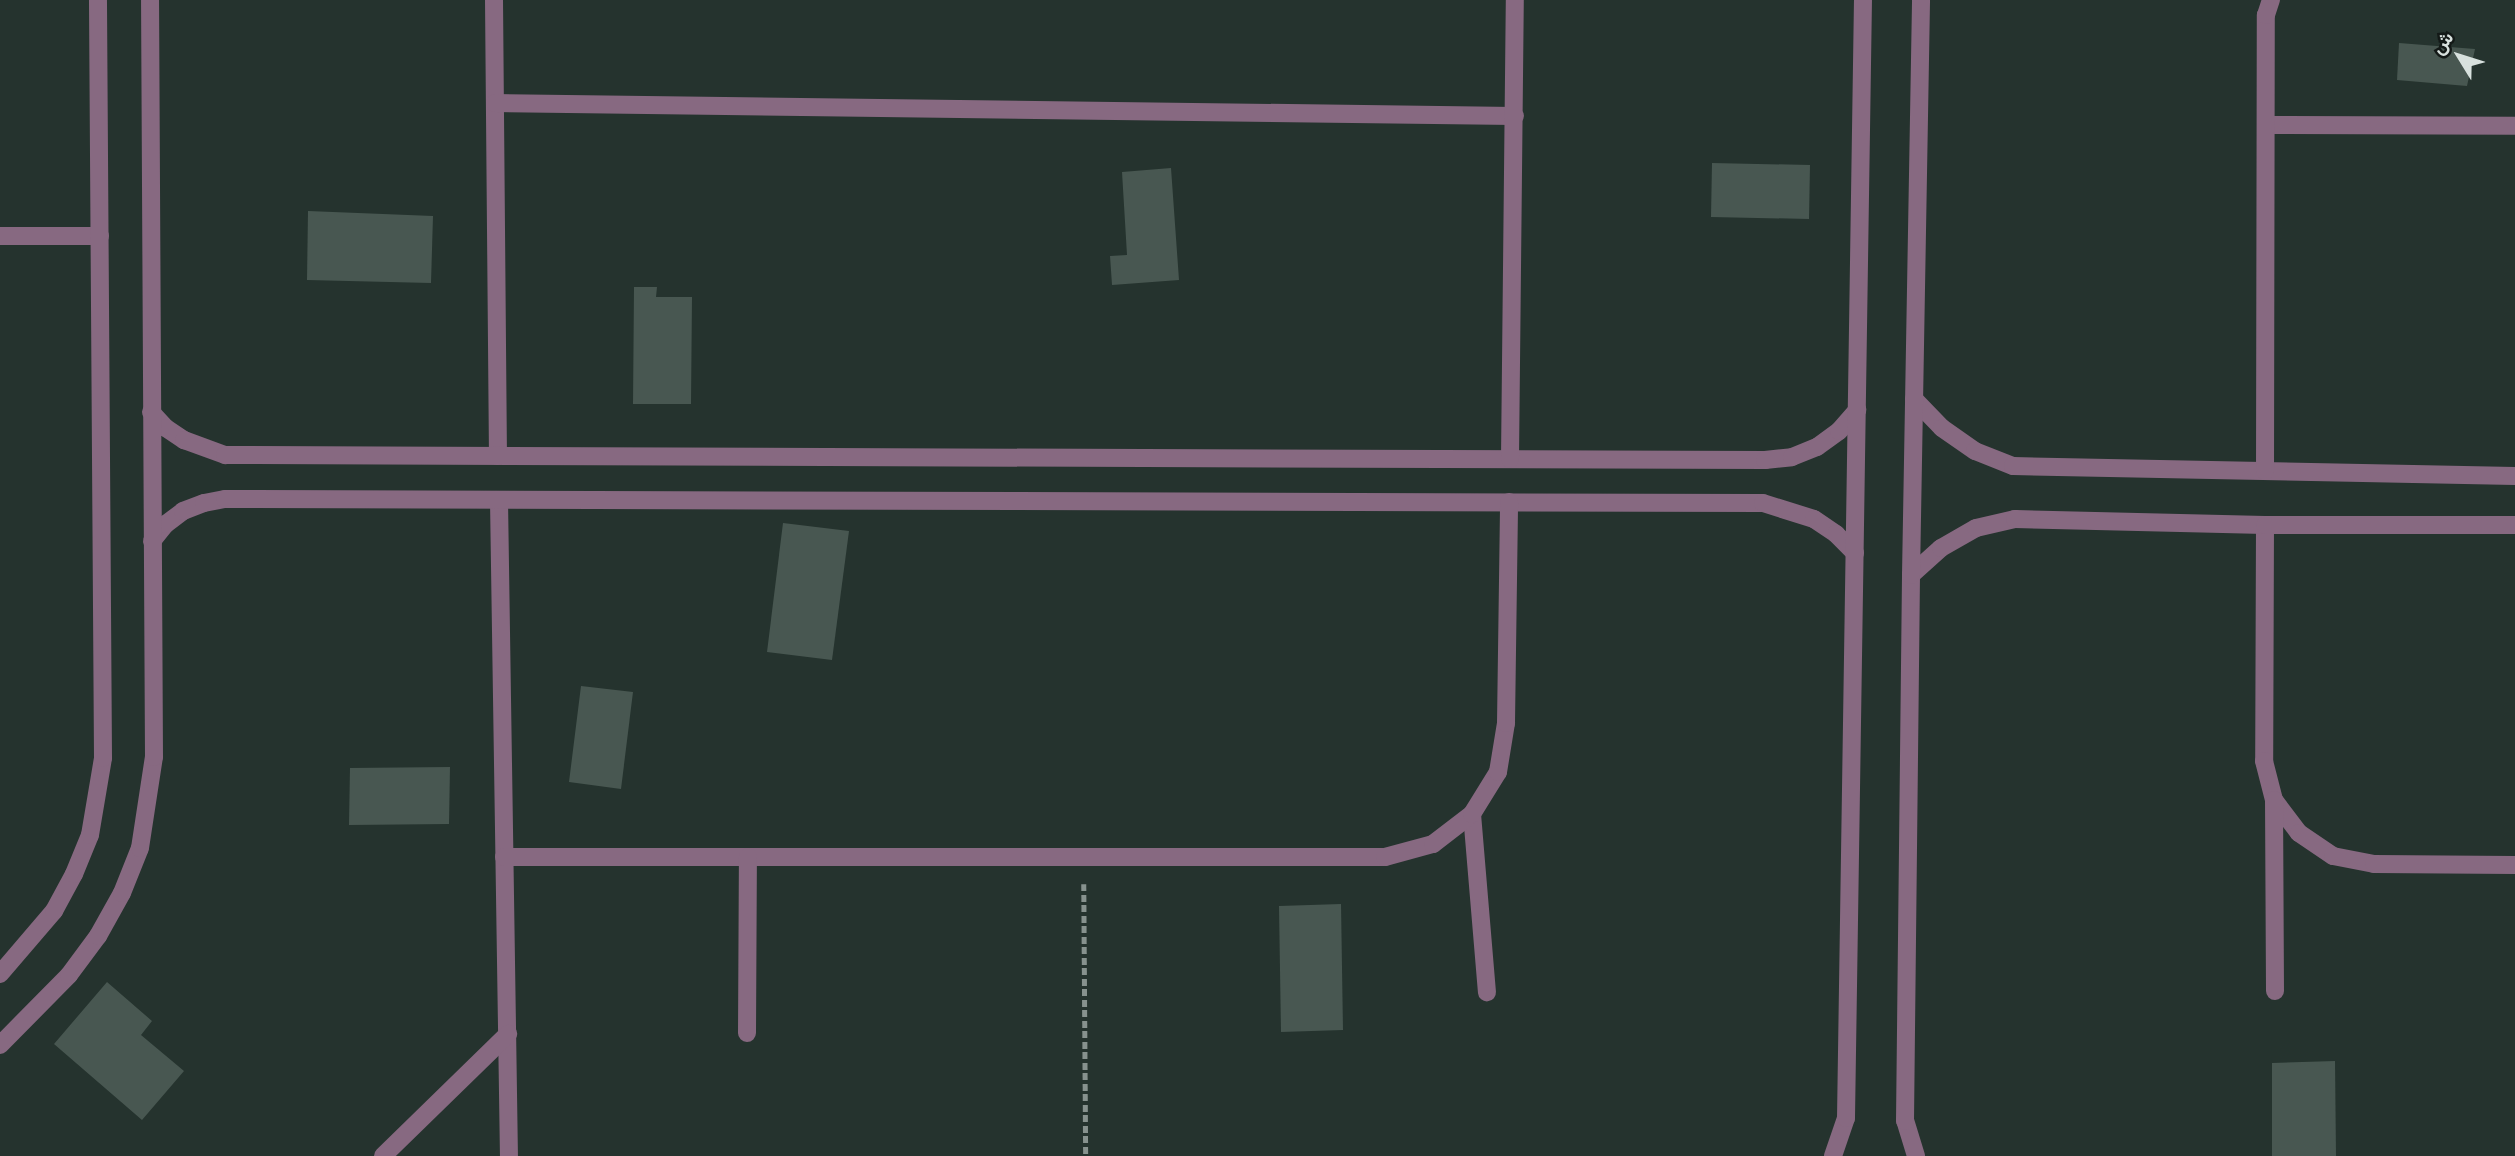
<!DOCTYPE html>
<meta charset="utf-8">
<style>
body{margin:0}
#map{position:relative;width:2515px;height:1156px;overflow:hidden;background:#25332e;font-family:"Roboto Serif",Vazirmatn,serif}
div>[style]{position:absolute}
.building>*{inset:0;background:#485751}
.path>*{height:4.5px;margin-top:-2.25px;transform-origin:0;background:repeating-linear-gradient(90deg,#87928e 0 7px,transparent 0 10.5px)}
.minor>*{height:18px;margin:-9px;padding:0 9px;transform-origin:9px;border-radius:9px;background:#876981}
span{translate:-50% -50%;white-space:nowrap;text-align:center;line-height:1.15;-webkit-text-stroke:5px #131917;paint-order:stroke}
.north{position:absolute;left:2424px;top:21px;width:70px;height:70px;-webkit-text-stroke:5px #131917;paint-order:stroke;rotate:308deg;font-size:19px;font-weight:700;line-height:28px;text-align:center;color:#d8e1de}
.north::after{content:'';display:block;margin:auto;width:24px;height:32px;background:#d8e1de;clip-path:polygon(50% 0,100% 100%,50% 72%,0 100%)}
</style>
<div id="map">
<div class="building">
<i style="clip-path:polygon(2399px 43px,2475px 49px,2467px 86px,2397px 80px)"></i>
<i style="clip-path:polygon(1712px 163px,1810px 165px,1809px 219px,1711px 217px)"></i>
<i style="clip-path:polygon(1171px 168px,1179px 280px,1112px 285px,1110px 256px,1127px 255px,1122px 172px)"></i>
<i style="clip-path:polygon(308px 211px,433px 216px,431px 283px,307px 280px)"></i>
<i style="clip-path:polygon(634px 287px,657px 287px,656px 297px,692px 297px,691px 404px,633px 404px)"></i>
<i style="clip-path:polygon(783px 523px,849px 531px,832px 660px,767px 652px)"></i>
<i style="clip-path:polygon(581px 686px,633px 692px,621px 789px,569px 782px)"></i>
<i style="clip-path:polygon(450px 767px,449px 824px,349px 825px,350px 768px)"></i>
<i style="clip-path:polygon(1341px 904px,1343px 1030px,1281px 1032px,1279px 906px)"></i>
<i style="clip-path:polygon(107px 982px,152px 1021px,141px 1035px,184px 1071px,142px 1120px,54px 1044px)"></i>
<i style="clip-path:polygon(2335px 1061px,2336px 1156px,2272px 1156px,2272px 1063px)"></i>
</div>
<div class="path">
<i style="left:1084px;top:884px;width:272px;rotate:89.6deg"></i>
</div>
<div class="minor">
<i style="left:494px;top:0;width:456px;rotate:89.5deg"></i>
<i style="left:495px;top:103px;width:1020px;rotate:0.73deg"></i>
<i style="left:2266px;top:125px;width:249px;rotate:0.2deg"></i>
<i style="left:0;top:236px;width:100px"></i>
<i style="left:1914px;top:399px;width:40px;rotate:46deg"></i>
<i style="left:1942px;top:428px;width:40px;rotate:34.9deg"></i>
<i style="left:1975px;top:451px;width:41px;rotate:21.5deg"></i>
<i style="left:2013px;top:466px;width:502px;rotate:1.14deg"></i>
<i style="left:151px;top:412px;width:22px;rotate:47deg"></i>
<i style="left:166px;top:428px;width:22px;rotate:34deg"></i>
<i style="left:184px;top:440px;width:44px;rotate:20.1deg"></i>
<i style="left:225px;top:455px;width:1540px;rotate:0.19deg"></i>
<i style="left:1765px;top:460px;width:27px;rotate:-6deg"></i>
<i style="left:1792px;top:457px;width:27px;rotate:-22deg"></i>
<i style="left:1817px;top:447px;width:27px;rotate:-36deg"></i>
<i style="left:1839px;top:431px;width:28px;rotate:-49deg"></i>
<i style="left:1510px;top:459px;width:459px;rotate:-89.4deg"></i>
<i style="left:2265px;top:471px;width:456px;rotate:-89.9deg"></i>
<i style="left:2266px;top:15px;width:16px;rotate:-72deg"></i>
<i style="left:499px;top:500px;width:656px;rotate:89.13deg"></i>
<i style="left:2265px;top:525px;width:236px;rotate:90.2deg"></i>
<i style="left:2264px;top:761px;width:40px;rotate:75.6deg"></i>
<i style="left:2274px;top:800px;width:41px;rotate:52.9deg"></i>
<i style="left:2299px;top:833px;width:41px;rotate:34.1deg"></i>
<i style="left:2333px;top:856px;width:42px;rotate:11deg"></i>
<i style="left:2374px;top:864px;width:141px;rotate:0.4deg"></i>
<i style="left:152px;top:541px;width:22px;rotate:-51deg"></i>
<i style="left:166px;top:524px;width:21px;rotate:-37deg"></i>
<i style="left:183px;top:511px;width:22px;rotate:-21deg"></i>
<i style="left:204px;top:503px;width:21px;rotate:-11deg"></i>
<i style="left:225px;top:499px;width:1538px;rotate:0.15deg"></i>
<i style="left:1763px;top:503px;width:53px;rotate:17.4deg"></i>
<i style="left:1814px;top:519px;width:27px;rotate:34deg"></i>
<i style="left:1836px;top:534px;width:27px;rotate:45deg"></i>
<i style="left:1911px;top:575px;width:40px;rotate:-42deg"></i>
<i style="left:1941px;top:548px;width:40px;rotate:-29.7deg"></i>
<i style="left:1976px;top:528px;width:40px;rotate:-13deg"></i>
<i style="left:2015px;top:519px;width:250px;rotate:1.4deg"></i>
<i style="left:2265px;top:525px;width:250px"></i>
<i style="left:2274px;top:800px;width:191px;rotate:89.7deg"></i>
<i style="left:1472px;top:814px;width:179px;rotate:85.2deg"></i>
<i style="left:504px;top:857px;width:881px"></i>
<i style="left:1385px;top:857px;width:50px;rotate:-15.2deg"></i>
<i style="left:1433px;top:844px;width:49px;rotate:-37.6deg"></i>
<i style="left:1472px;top:814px;width:49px;rotate:-58.2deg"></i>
<i style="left:1498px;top:772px;width:50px;rotate:-80.7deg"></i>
<i style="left:1506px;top:723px;width:221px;rotate:-89.2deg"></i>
<i style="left:0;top:974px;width:83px;rotate:-49.4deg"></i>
<i style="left:54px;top:911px;width:42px;rotate:-61.6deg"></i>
<i style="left:74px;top:874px;width:42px;rotate:-67.7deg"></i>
<i style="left:90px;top:835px;width:78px;rotate:-80.4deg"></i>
<i style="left:103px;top:758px;width:758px;rotate:-90.38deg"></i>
<i style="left:747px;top:1033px;width:176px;rotate:-89.7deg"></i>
<i style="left:0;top:1045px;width:98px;rotate:-45.4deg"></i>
<i style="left:69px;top:975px;width:49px;rotate:-53.4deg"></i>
<i style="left:98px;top:936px;width:49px;rotate:-60.8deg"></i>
<i style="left:122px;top:893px;width:48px;rotate:-68.2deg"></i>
<i style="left:140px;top:848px;width:92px;rotate:-81.3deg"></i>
<i style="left:154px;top:757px;width:757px;rotate:-90.3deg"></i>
<i style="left:383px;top:1156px;width:175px;rotate:-44.3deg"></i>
<i style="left:1833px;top:1156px;width:40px;rotate:-71.1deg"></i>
<i style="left:1846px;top:1118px;width:1118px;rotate:-89.13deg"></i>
<i style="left:1916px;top:1156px;width:37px;rotate:-107deg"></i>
<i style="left:1905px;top:1121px;width:546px;rotate:-89.37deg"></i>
<i style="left:1911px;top:575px;width:575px;rotate:-89deg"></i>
</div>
<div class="north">ش</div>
</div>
